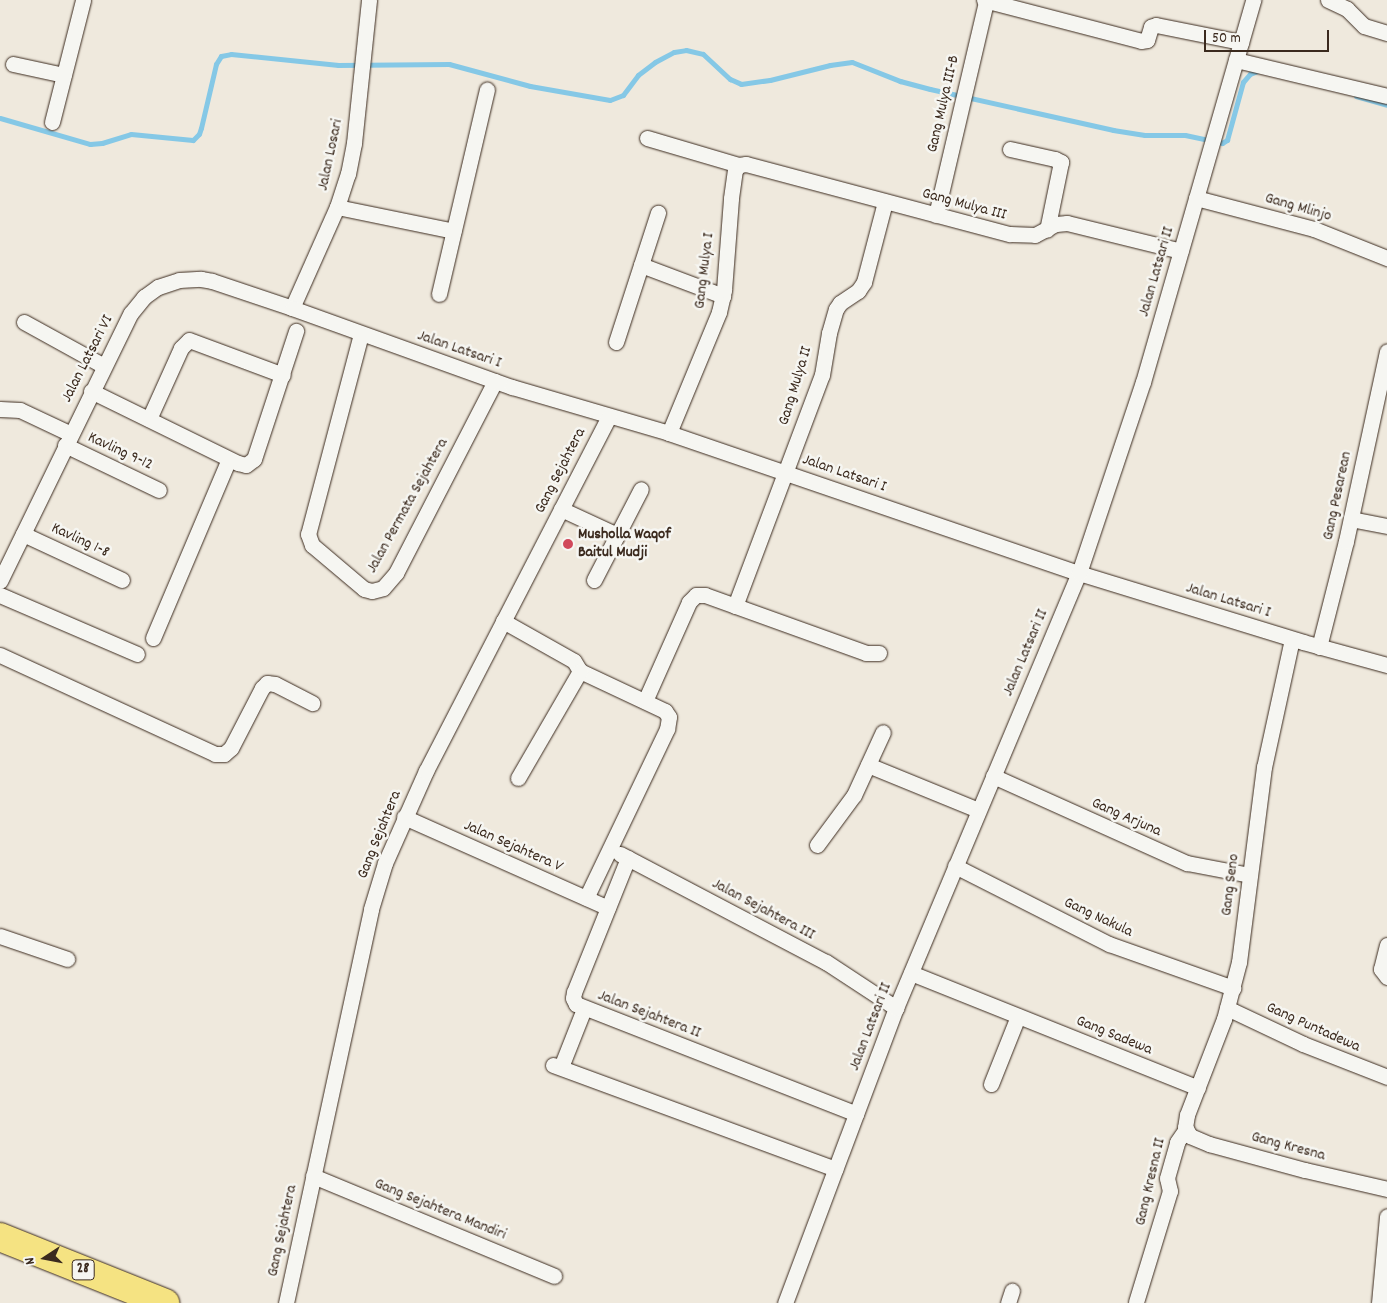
<!DOCTYPE html>
<style>
body{margin:0}
#map{position:relative;width:1387px;height:1303px;overflow:hidden;background:#efe9dd;font-family:Dekko,sans-serif}
div>[style]{position:absolute}
.stream>*{height:5px;margin:-2.5px;padding:0 2.5px;transform-origin:2.5px;border-radius:2.5px;background:#85c8e6}
.roads{filter:drop-shadow(0 0 1px #3b2a1e) drop-shadow(0 0 1px #3b2a1e)}
.street>*{height:15px;margin:-7.5px;padding:0 7.5px;transform-origin:7.5px;border-radius:7.5px;background:#f6f6f2}
.highway>*{height:28px;margin:-14px;padding:0 14px;transform-origin:14px;border-radius:14px;background:#f5e382}
.dots>*{width:14px;height:14px;translate:-50% -50%;box-sizing:border-box;border:2px solid #f6f6f2;border-radius:50%}
span{translate:-50% -50%;white-space:nowrap;text-align:center;line-height:1.15;-webkit-text-stroke:5px #f6f6f2;paint-order:stroke}
.shield-label span{padding:1px 4px;background:#f6f6f2;border:1px solid;border-radius:4px;-webkit-text-stroke-width:0}
.shield-label{font-size:15px;color:#3b2a1e;font-weight:700}
.street-label{font-size:16px;color:#3b2a1e}
.poi-label{font-size:16px;color:#3b2a1e;font-weight:700}
.left{translate:0 -50%;text-align:left}
.north{position:absolute;left:20px;top:1233px;width:50px;height:50px;-webkit-text-stroke:4px #f6f6f2;paint-order:stroke;rotate:259deg;font-size:14px;font-weight:700;line-height:20px;text-align:center;color:#3b2a1e}
.north::after{content:'';display:block;margin:auto;width:18px;height:22px;background:#3b2a1e;clip-path:polygon(50% 0,100% 100%,50% 72%,0 100%)}
.scale{position:absolute;left:1204px;top:30px;width:125px;height:22px;box-sizing:border-box;border:2px solid #3b2a1e;border-top:0;padding-left:6px;font-size:15px;line-height:18px;white-space:nowrap;color:#3b2a1e;-webkit-text-stroke:4px #f6f6f2;paint-order:stroke}
</style>
<div id="map">
<div class="stream">
<i style="left:1356px;top:96px;width:32px;rotate:16deg"></i>
<i style="left:0;top:118px;width:94px;rotate:16.1deg"></i>
<i style="left:90px;top:144px;width:12px;rotate:-5deg"></i>
<i style="left:102px;top:143px;width:30px;rotate:-17deg"></i>
<i style="left:131px;top:134px;width:62px;rotate:5.5deg"></i>
<i style="left:193px;top:140px;width:8px;rotate:-45deg"></i>
<i style="left:199px;top:134px;width:6px;rotate:-72deg"></i>
<i style="left:201px;top:128px;width:66px;rotate:-76.8deg"></i>
<i style="left:216px;top:64px;width:9px;rotate:-58deg"></i>
<i style="left:221px;top:56px;width:10px;rotate:-11deg"></i>
<i style="left:231px;top:54px;width:108px;rotate:5.9deg"></i>
<i style="left:338px;top:65px;width:111px;rotate:-0.5deg"></i>
<i style="left:449px;top:64px;width:84px;rotate:15.2deg"></i>
<i style="left:530px;top:86px;width:81px;rotate:9.9deg"></i>
<i style="left:610px;top:100px;width:14px;rotate:-21deg"></i>
<i style="left:623px;top:95px;width:25px;rotate:-53deg"></i>
<i style="left:638px;top:75px;width:21px;rotate:-37deg"></i>
<i style="left:655px;top:62px;width:21px;rotate:-28deg"></i>
<i style="left:674px;top:52px;width:12px;rotate:-9deg"></i>
<i style="left:686px;top:50px;width:17px;rotate:13deg"></i>
<i style="left:703px;top:54px;width:37px;rotate:43deg"></i>
<i style="left:730px;top:79px;width:12px;rotate:24deg"></i>
<i style="left:741px;top:84px;width:29px;rotate:-8deg"></i>
<i style="left:770px;top:80px;width:62px;rotate:-14deg"></i>
<i style="left:830px;top:65px;width:22px;rotate:-8deg"></i>
<i style="left:852px;top:62px;width:52px;rotate:21.6deg"></i>
<i style="left:900px;top:81px;width:31px;rotate:15deg"></i>
<i style="left:930px;top:89px;width:188px;rotate:12.6deg"></i>
<i style="left:1113px;top:130px;width:32px;rotate:9deg"></i>
<i style="left:1145px;top:135px;width:40px"></i>
<i style="left:1185px;top:135px;width:38px;rotate:12deg"></i>
<i style="left:1222px;top:143px;width:6px;rotate:-31deg"></i>
<i style="left:1227px;top:140px;width:60px;rotate:-74.6deg"></i>
<i style="left:1243px;top:82px;width:11px;rotate:-49deg"></i>
<i style="left:1250px;top:74px;width:9px;rotate:-21deg"></i>
</div>
<div class="roads">
<div class="street">
<i style="left:984px;top:0;width:162px;rotate:14.6deg"></i>
<i style="left:1141px;top:41px;width:6px;rotate:-9deg"></i>
<i style="left:1147px;top:40px;width:14px;rotate:-73deg"></i>
<i style="left:1151px;top:27px;width:5px;rotate:-22deg"></i>
<i style="left:1156px;top:25px;width:87px;rotate:11.3deg"></i>
<i style="left:1328px;top:0;width:21px;rotate:25deg"></i>
<i style="left:1347px;top:9px;width:24px;rotate:45deg"></i>
<i style="left:1364px;top:26px;width:24px;rotate:17deg"></i>
<i style="left:1236px;top:60px;width:155px;rotate:13.4deg"></i>
<i style="left:13px;top:64px;width:52px;rotate:12.2deg"></i>
<i style="left:52px;top:122px;width:126px;rotate:-75.7deg"></i>
<i style="left:647px;top:138px;width:96px;rotate:16.4deg"></i>
<i style="left:1010px;top:149px;width:46px;rotate:12.5deg"></i>
<i style="left:1055px;top:159px;width:7px;rotate:27deg"></i>
<i style="left:1061px;top:162px;width:69px;rotate:101.6deg"></i>
<i style="left:739px;top:165px;width:7px;rotate:-8deg"></i>
<i style="left:746px;top:164px;width:273px;rotate:14.9deg"></i>
<i style="left:1010px;top:234px;width:25px;rotate:2deg"></i>
<i style="left:1035px;top:235px;width:24px;rotate:-28deg"></i>
<i style="left:1056px;top:224px;width:11px;rotate:-5deg"></i>
<i style="left:1067px;top:223px;width:117px;rotate:13.8deg"></i>
<i style="left:1196px;top:198px;width:122px;rotate:14.7deg"></i>
<i style="left:1314px;top:229px;width:79px;rotate:21.7deg"></i>
<i style="left:337px;top:207px;width:119px;rotate:11.6deg"></i>
<i style="left:936px;top:215px;width:220px;rotate:-76.8deg"></i>
<i style="left:641px;top:265px;width:88px;rotate:20.7deg"></i>
<i style="left:439px;top:294px;width:210px;rotate:-76.8deg"></i>
<i style="left:292px;top:308px;width:111px;rotate:-66deg"></i>
<i style="left:337px;top:207px;width:35px;rotate:-72deg"></i>
<i style="left:348px;top:174px;width:32px;rotate:-79deg"></i>
<i style="left:354px;top:143px;width:144px;rotate:-84deg"></i>
<i style="left:24px;top:322px;width:91px;rotate:28.8deg"></i>
<i style="left:361px;top:334px;width:207px;rotate:104.8deg"></i>
<i style="left:308px;top:534px;width:12px;rotate:70deg"></i>
<i style="left:312px;top:545px;width:68px;rotate:40.2deg"></i>
<i style="left:364px;top:589px;width:8px;rotate:14deg"></i>
<i style="left:372px;top:591px;width:11px;rotate:-15deg"></i>
<i style="left:383px;top:588px;width:20px;rotate:-49deg"></i>
<i style="left:396px;top:573px;width:216px;rotate:-62.7deg"></i>
<i style="left:616px;top:342px;width:136px;rotate:-72deg"></i>
<i style="left:91px;top:391px;width:164px;rotate:26.1deg"></i>
<i style="left:238px;top:463px;width:8px;rotate:14deg"></i>
<i style="left:246px;top:465px;width:10px;rotate:-37deg"></i>
<i style="left:254px;top:459px;width:135px;rotate:-71.8deg"></i>
<i style="left:0;top:409px;width:20px;rotate:3deg"></i>
<i style="left:20px;top:410px;width:56px;rotate:25.2deg"></i>
<i style="left:149px;top:419px;width:78px;rotate:-65.7deg"></i>
<i style="left:181px;top:348px;width:11px;rotate:-45deg"></i>
<i style="left:189px;top:340px;width:100px;rotate:20.4deg"></i>
<i style="left:669px;top:433px;width:131px;rotate:-67.5deg"></i>
<i style="left:719px;top:312px;width:23px;rotate:-77deg"></i>
<i style="left:724px;top:290px;width:92px;rotate:-85.6deg"></i>
<i style="left:731px;top:198px;width:28px;rotate:-82deg"></i>
<i style="left:735px;top:170px;width:6px;rotate:-51deg"></i>
<i style="left:65px;top:445px;width:104px;rotate:25.6deg"></i>
<i style="left:561px;top:509px;width:62px;rotate:24.9deg"></i>
<i style="left:1351px;top:519px;width:37px;rotate:11deg"></i>
<i style="left:23px;top:534px;width:109px;rotate:24.9deg"></i>
<i style="left:594px;top:580px;width:102px;rotate:-62.7deg"></i>
<i style="left:0;top:581px;width:298px;rotate:-64deg"></i>
<i style="left:131px;top:313px;width:21px;rotate:-51deg"></i>
<i style="left:144px;top:297px;width:17px;rotate:-36deg"></i>
<i style="left:158px;top:287px;width:22px;rotate:-18deg"></i>
<i style="left:179px;top:280px;width:22px;rotate:-3deg"></i>
<i style="left:201px;top:279px;width:11px;rotate:10deg"></i>
<i style="left:212px;top:281px;width:84px;rotate:18.6deg"></i>
<i style="left:292px;top:308px;width:234px;rotate:19.8deg"></i>
<i style="left:512px;top:387px;width:164px;rotate:16.3deg"></i>
<i style="left:669px;top:433px;width:433px;rotate:18.9deg"></i>
<i style="left:1079px;top:573px;width:234px;rotate:17.1deg"></i>
<i style="left:1303px;top:642px;width:87px;rotate:15.3deg"></i>
<i style="left:0;top:595px;width:149px;rotate:23.3deg"></i>
<i style="left:735px;top:606px;width:247px;rotate:-69.4deg"></i>
<i style="left:822px;top:375px;width:43px;rotate:-80.5deg"></i>
<i style="left:829px;top:333px;width:25px;rotate:-74deg"></i>
<i style="left:836px;top:309px;width:7px;rotate:-56deg"></i>
<i style="left:840px;top:303px;width:22px;rotate:-34deg"></i>
<i style="left:858px;top:291px;width:11px;rotate:-56deg"></i>
<i style="left:864px;top:282px;width:83px;rotate:-75.3deg"></i>
<i style="left:503px;top:621px;width:81px;rotate:29.4deg"></i>
<i style="left:574px;top:661px;width:12px;rotate:59deg"></i>
<i style="left:580px;top:671px;width:94px;rotate:25.2deg"></i>
<i style="left:665px;top:711px;width:7px;rotate:56deg"></i>
<i style="left:669px;top:717px;width:12px;rotate:99deg"></i>
<i style="left:667px;top:729px;width:187px;rotate:115.6deg"></i>
<i style="left:153px;top:638px;width:194px;rotate:-67deg"></i>
<i style="left:1292px;top:639px;width:131px;rotate:102.3deg"></i>
<i style="left:1264px;top:767px;width:197px;rotate:97.3deg"></i>
<i style="left:1239px;top:962px;width:59px;rotate:104.7deg"></i>
<i style="left:1224px;top:1019px;width:103px;rotate:111.1deg"></i>
<i style="left:1187px;top:1115px;width:12px;rotate:99deg"></i>
<i style="left:1185px;top:1127px;width:10px;rotate:61deg"></i>
<i style="left:1190px;top:1136px;width:21px;rotate:23deg"></i>
<i style="left:1209px;top:1144px;width:99px;rotate:15.2deg"></i>
<i style="left:1305px;top:1170px;width:84px;rotate:13deg"></i>
<i style="left:1319px;top:647px;width:109px;rotate:-75.7deg"></i>
<i style="left:1346px;top:541px;width:194px;rotate:-77.8deg"></i>
<i style="left:0;top:655px;width:237px;rotate:24.7deg"></i>
<i style="left:215px;top:754px;width:9px"></i>
<i style="left:224px;top:754px;width:9px;rotate:-41deg"></i>
<i style="left:231px;top:748px;width:68px;rotate:-62.7deg"></i>
<i style="left:262px;top:688px;width:7px;rotate:-45deg"></i>
<i style="left:267px;top:683px;width:8px;rotate:7deg"></i>
<i style="left:275px;top:684px;width:42px;rotate:27.2deg"></i>
<i style="left:645px;top:701px;width:108px;rotate:-66deg"></i>
<i style="left:689px;top:602px;width:10px;rotate:-45deg"></i>
<i style="left:696px;top:595px;width:9px"></i>
<i style="left:705px;top:595px;width:171px;rotate:19.8deg"></i>
<i style="left:866px;top:653px;width:13px"></i>
<i style="left:868px;top:765px;width:119px;rotate:22.2deg"></i>
<i style="left:993px;top:776px;width:213px;rotate:24.2deg"></i>
<i style="left:1187px;top:863px;width:64px;rotate:10.8deg"></i>
<i style="left:518px;top:778px;width:124px;rotate:-59.9deg"></i>
<i style="left:404px;top:817px;width:223px;rotate:24deg"></i>
<i style="left:817px;top:845px;width:62px;rotate:-53.5deg"></i>
<i style="left:854px;top:795px;width:69px;rotate:-65.3deg"></i>
<i style="left:620px;top:854px;width:233px;rotate:27.7deg"></i>
<i style="left:826px;top:962px;width:84px;rotate:33.3deg"></i>
<i style="left:628px;top:858px;width:144px;rotate:111.9deg"></i>
<i style="left:574px;top:992px;width:6px;rotate:99deg"></i>
<i style="left:573px;top:998px;width:7px;rotate:63deg"></i>
<i style="left:576px;top:1004px;width:301px;rotate:21.4deg"></i>
<i style="left:955px;top:866px;width:173px;rotate:26.9deg"></i>
<i style="left:1109px;top:944px;width:132px;rotate:19.5deg"></i>
<i style="left:0;top:936px;width:71px;rotate:18.9deg"></i>
<i style="left:1387px;top:945px;width:25px;rotate:104deg"></i>
<i style="left:1381px;top:969px;width:10px;rotate:53deg"></i>
<i style="left:911px;top:973px;width:309px;rotate:21.8deg"></i>
<i style="left:1227px;top:1008px;width:84px;rotate:25.3deg"></i>
<i style="left:1303px;top:1044px;width:90px;rotate:21.4deg"></i>
<i style="left:553px;top:1065px;width:301px;rotate:20.2deg"></i>
<i style="left:561px;top:1067px;width:62px;rotate:-68.4deg"></i>
<i style="left:991px;top:1084px;width:73px;rotate:-68.3deg"></i>
<i style="left:313px;top:1176px;width:261px;rotate:22.5deg"></i>
<i style="left:1136px;top:1302px;width:116px;rotate:-73deg"></i>
<i style="left:1170px;top:1191px;width:13px;rotate:-103deg"></i>
<i style="left:1167px;top:1178px;width:37px;rotate:-74deg"></i>
<i style="left:1177px;top:1142px;width:16px;rotate:-55deg"></i>
<i style="left:286px;top:1303px;width:403px;rotate:-77.8deg"></i>
<i style="left:371px;top:909px;width:48px;rotate:-73.1deg"></i>
<i style="left:385px;top:863px;width:101px;rotate:-66deg"></i>
<i style="left:426px;top:771px;width:399px;rotate:-62.7deg"></i>
<i style="left:785px;top:1303px;width:315px;rotate:-69.4deg"></i>
<i style="left:896px;top:1008px;width:472px;rotate:-67.2deg"></i>
<i style="left:1079px;top:573px;width:201px;rotate:-71.5deg"></i>
<i style="left:1143px;top:382px;width:398px;rotate:-73.9deg"></i>
<i style="left:1008px;top:1303px;width:13px;rotate:-72deg"></i>
<i style="left:1379px;top:1303px;width:87px;rotate:-84.7deg"></i>
</div>
<div class="highway">
<i style="left:0;top:1237px;width:178px;rotate:21.8deg"></i>
</div>
</div>
<div class="dots">
<i style="left:568px;top:544px;background:#d1495b"></i>
</div>
<div class="shield-label">
<span style="left:83px;top:1270px">28</span>
</div>
<div class="street-label">
<span style="left:944px;top:104px;rotate:-77deg">Gang Mulya III-B</span>
<span style="left:331px;top:155px;rotate:-78deg">Jalan Losari</span>
<span style="left:964px;top:205px;rotate:15deg">Gang Mulya III</span>
<span style="left:1298px;top:208px;rotate:16deg">Gang Mlinjo</span>
<span style="left:705px;top:271px;rotate:-83deg">Gang Mulya I</span>
<span style="left:1157px;top:272px;rotate:-74deg">Jalan Latsari II</span>
<span style="left:459px;top:350px;rotate:19deg">Jalan Latsari I</span>
<span style="left:88px;top:359px;rotate:-63deg">Jalan Latsari VI</span>
<span style="left:796px;top:386px;rotate:-73deg">Gang Mulya II</span>
<span style="left:120px;top:452px;rotate:25deg">Kavling 9-12</span>
<span style="left:561px;top:471px;rotate:-63deg">Gang Sejahtera</span>
<span style="left:844px;top:474px;rotate:19deg">Jalan Latsari I</span>
<span style="left:1338px;top:496px;rotate:-78deg">Gang Pesarean</span>
<span style="left:408px;top:506px;rotate:-61deg">Jalan Permata Sejahtera</span>
<span style="left:80px;top:541px;rotate:25deg">Kavling 1-8</span>
<span style="left:1228px;top:601px;rotate:17deg">Jalan Latsari I</span>
<span style="left:1026px;top:653px;rotate:-67deg">Jalan Latsari II</span>
<span style="left:1126px;top:818px;rotate:24deg">Gang Arjuna</span>
<span style="left:380px;top:835px;rotate:-68deg">Gang Sejahtera</span>
<span style="left:513px;top:847px;rotate:24deg">Jalan Sejahtera V</span>
<span style="left:1231px;top:885px;rotate:-83deg">Gang Seno</span>
<span style="left:763px;top:910px;rotate:28deg">Jalan Sejahtera III</span>
<span style="left:1098px;top:918px;rotate:25deg">Gang Nakula</span>
<span style="left:649px;top:1015px;rotate:21deg">Jalan Sejahtera II</span>
<span style="left:871px;top:1027px;rotate:-69deg">Jalan Latsari II</span>
<span style="left:1313px;top:1028px;rotate:24deg">Gang Puntadewa</span>
<span style="left:1114px;top:1036px;rotate:22deg">Gang Sadewa</span>
<span style="left:1288px;top:1147px;rotate:15deg">Gang Kresna</span>
<span style="left:1151px;top:1182px;rotate:-77deg">Gang Kresna II</span>
<span style="left:440px;top:1210px;rotate:22deg">Gang Sejahtera Mandiri</span>
<span style="left:283px;top:1231px;rotate:-78deg">Gang Sejahtera</span>
</div>
<div class="poi-label">
<span class="left" style="left:578px;top:544px">Musholla Waqof<br>Baitul Mudji</span>
</div>
<div class="north">N</div>
<div class="scale">50 m</div>
</div>
